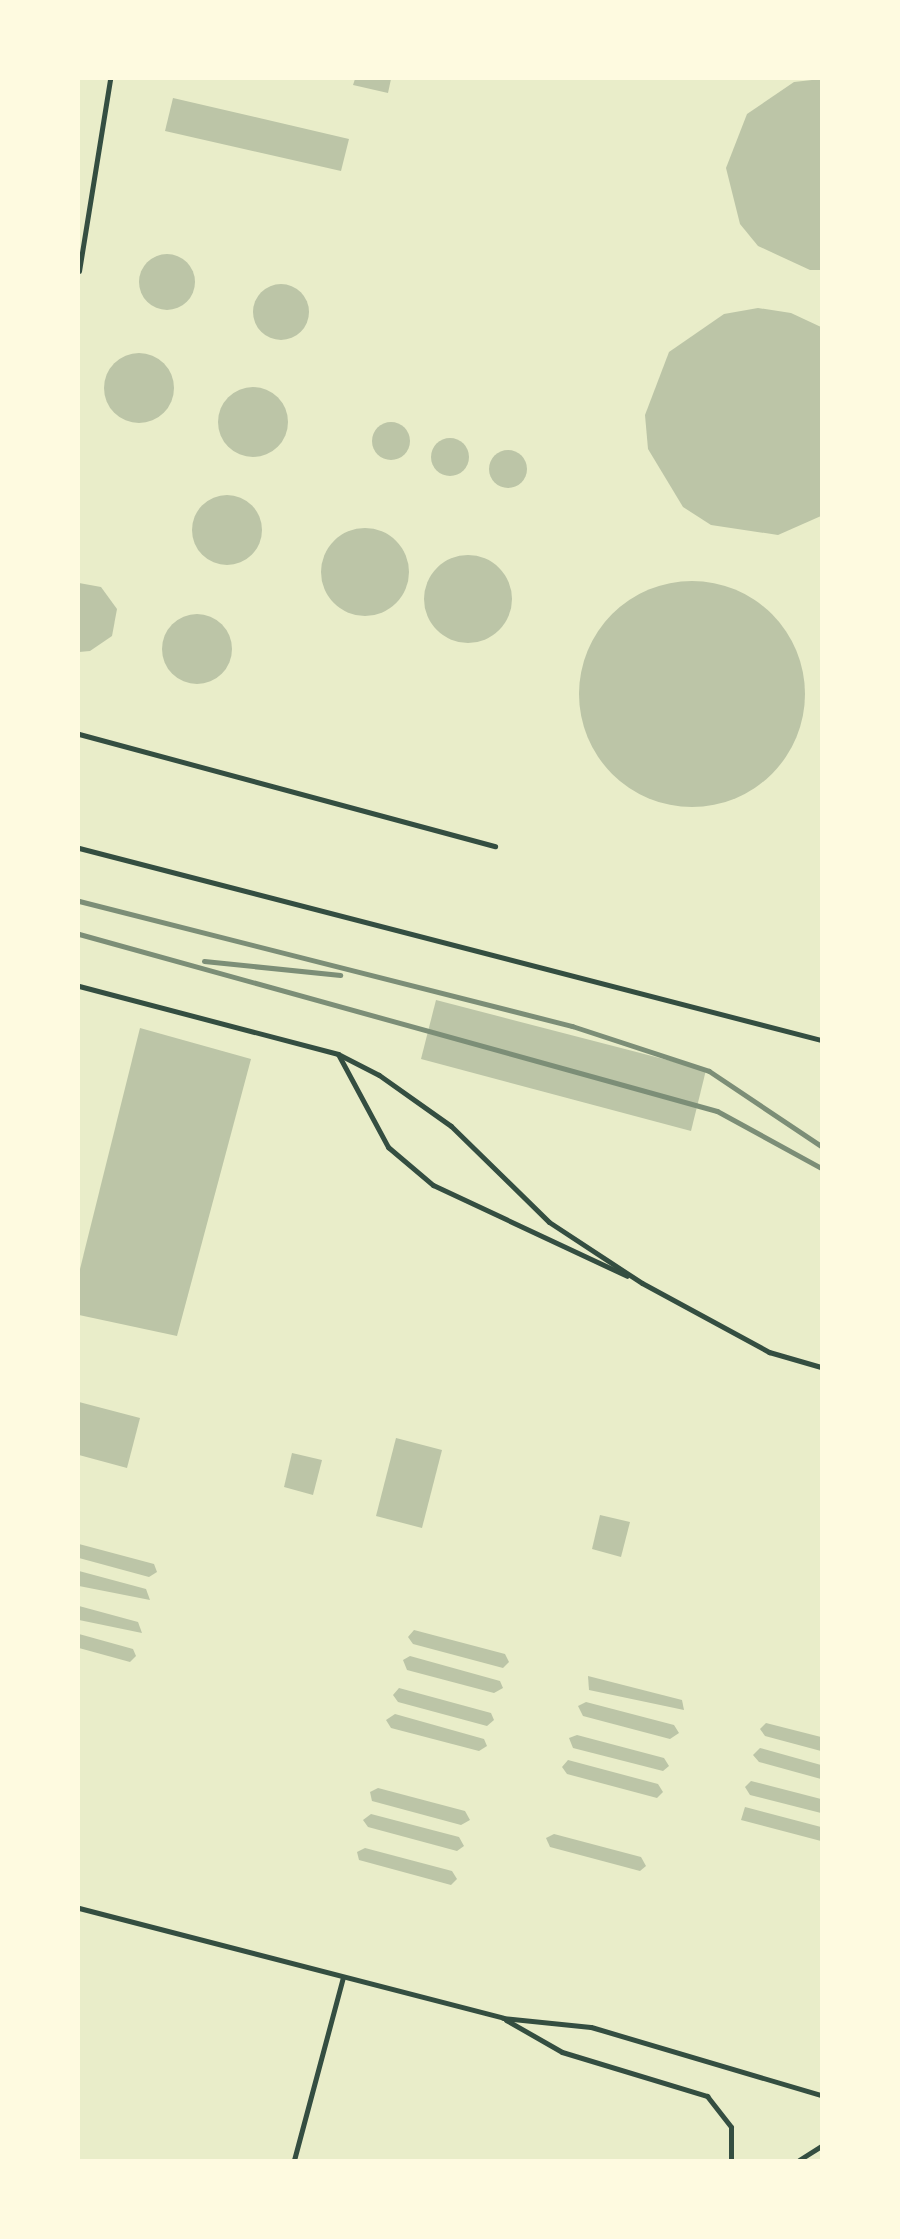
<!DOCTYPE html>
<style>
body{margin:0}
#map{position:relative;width:900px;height:2239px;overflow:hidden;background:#e9edc9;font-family:Jost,sans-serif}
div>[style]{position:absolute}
.building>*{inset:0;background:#bcc5a7}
.round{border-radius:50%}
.service>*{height:5px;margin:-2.5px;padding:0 2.5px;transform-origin:2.5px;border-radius:2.5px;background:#344e41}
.rail>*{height:5px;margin:-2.5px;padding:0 2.5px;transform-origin:2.5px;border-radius:2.5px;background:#7c8e77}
span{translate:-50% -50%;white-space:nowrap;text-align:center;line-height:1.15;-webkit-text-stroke:5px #fefae0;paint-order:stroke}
.frame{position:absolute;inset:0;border:80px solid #fefae0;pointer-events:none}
</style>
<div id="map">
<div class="building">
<i style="clip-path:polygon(355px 79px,391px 79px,388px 93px,353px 85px)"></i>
<i style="clip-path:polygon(821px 79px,821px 270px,810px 270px,758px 246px,740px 224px,726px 168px,747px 114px,794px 82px)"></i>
<i style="clip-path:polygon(173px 98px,349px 139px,341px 171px,165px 131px)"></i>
<i class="round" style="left:139px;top:254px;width:56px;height:56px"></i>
<i class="round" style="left:253px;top:284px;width:56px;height:56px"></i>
<i style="clip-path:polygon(758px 308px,791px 313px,821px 327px,821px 516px,778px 535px,711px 525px,683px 507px,648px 449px,645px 415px,669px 352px,724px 314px)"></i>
<i class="round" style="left:104px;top:353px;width:70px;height:70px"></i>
<i class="round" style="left:218px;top:387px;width:70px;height:70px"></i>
<i class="round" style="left:372px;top:422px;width:38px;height:38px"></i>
<i class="round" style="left:431px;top:438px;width:38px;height:38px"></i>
<i class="round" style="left:489px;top:450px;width:38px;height:38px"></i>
<i class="round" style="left:192px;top:495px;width:70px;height:70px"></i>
<i class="round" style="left:321px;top:528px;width:88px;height:88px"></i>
<i class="round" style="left:424px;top:555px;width:88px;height:88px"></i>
<i class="round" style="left:579px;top:581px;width:226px;height:226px"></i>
<i style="clip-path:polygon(79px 583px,101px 587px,117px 609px,112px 636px,90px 651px,79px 652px)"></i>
<i class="round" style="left:162px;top:614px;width:70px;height:70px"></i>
<i style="clip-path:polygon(436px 1000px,706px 1070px,691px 1131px,421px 1059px)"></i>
<i style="clip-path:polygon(140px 1028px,251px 1059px,177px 1336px,79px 1315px,79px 1273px)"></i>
<i style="clip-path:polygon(79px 1402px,140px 1418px,127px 1468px,79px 1455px)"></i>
<i style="clip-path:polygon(396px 1438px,442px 1450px,422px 1528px,376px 1516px)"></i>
<i style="clip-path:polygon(292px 1453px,322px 1460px,313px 1495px,284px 1487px)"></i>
<i style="clip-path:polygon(600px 1515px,630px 1522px,621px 1557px,592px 1549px)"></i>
<i style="clip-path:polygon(79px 1544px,154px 1564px,157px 1572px,149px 1577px,79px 1558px)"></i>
<i style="clip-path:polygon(79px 1571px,146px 1589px,150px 1600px,79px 1586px)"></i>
<i style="clip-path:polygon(79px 1606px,138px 1622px,142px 1633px,79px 1620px)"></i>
<i style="clip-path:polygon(414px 1630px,505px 1654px,509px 1662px,503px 1668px,413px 1644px,408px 1637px)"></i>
<i style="clip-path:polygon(79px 1634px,133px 1649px,136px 1656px,130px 1662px,79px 1648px)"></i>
<i style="clip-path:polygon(410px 1656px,500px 1681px,503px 1688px,494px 1693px,407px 1670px,403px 1660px)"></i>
<i style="clip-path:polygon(588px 1676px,682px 1700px,684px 1710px,589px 1690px)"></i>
<i style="clip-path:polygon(399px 1688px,491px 1713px,494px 1720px,487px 1726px,398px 1702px,393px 1695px)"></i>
<i style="clip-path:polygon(586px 1702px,674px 1725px,679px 1733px,670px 1739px,583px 1716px,578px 1706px)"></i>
<i style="clip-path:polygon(395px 1714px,484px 1739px,487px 1746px,479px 1751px,391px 1728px,386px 1720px)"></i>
<i style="clip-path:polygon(766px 1723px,821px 1737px,821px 1751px,765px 1736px,760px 1729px)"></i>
<i style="clip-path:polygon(577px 1735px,664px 1758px,669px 1766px,663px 1771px,573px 1748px,569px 1738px)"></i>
<i style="clip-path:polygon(760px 1748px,821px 1765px,821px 1779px,759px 1762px,753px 1755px)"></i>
<i style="clip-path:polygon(568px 1760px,658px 1784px,663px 1792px,657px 1798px,567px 1774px,562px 1767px)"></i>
<i style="clip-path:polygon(751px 1781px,821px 1799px,821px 1813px,750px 1795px,745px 1787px)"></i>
<i style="clip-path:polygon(378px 1788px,465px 1811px,470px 1820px,461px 1825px,372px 1801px,370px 1792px)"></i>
<i style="clip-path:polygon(745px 1807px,821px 1827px,821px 1841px,741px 1820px)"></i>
<i style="clip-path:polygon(371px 1814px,459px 1837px,464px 1846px,457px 1851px,368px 1827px,363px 1820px)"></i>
<i style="clip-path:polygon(554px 1834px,641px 1857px,646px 1866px,640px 1871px,550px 1847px,546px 1838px)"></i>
<i style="clip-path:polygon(365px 1848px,452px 1871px,457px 1879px,451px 1885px,359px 1860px,357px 1852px)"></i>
</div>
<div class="service">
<i style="left:79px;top:271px;width:194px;rotate:-80.8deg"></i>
<i style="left:79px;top:734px;width:431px;rotate:15.1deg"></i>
<i style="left:79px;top:848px;width:766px;rotate:14.51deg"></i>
<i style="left:79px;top:986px;width:268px;rotate:14.7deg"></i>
<i style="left:338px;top:1054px;width:46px;rotate:27.1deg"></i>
<i style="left:379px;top:1075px;width:88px;rotate:35.3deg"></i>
<i style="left:451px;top:1126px;width:137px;rotate:44.4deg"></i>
<i style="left:549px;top:1222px;width:111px;rotate:33.3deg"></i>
<i style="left:642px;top:1283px;width:145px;rotate:28.5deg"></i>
<i style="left:769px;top:1352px;width:54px;rotate:16.1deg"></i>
<i style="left:338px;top:1054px;width:106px;rotate:61.7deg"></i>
<i style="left:388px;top:1147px;width:59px;rotate:40.2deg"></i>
<i style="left:433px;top:1185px;width:214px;rotate:25.1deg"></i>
<i style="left:79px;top:1908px;width:438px;rotate:14.5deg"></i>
<i style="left:503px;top:2018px;width:88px;rotate:5.8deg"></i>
<i style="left:591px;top:2027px;width:240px;rotate:16.5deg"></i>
<i style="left:506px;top:2020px;width:64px;rotate:29.7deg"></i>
<i style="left:562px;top:2052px;width:152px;rotate:16.9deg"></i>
<i style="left:707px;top:2096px;width:39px;rotate:52deg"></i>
<i style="left:731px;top:2127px;width:33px;rotate:90deg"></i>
<i style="left:294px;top:2160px;width:189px;rotate:-75deg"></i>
<i style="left:799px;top:2160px;width:26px;rotate:-32deg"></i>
</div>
<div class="rail">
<i style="left:79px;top:901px;width:509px;rotate:14.23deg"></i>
<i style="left:572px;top:1026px;width:144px;rotate:18.2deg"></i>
<i style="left:709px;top:1071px;width:135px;rotate:33.8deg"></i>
<i style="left:79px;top:934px;width:662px;rotate:15.51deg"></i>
<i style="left:717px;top:1111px;width:119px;rotate:28.7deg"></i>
<i style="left:204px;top:961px;width:137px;rotate:5.9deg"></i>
</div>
<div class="frame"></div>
</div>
